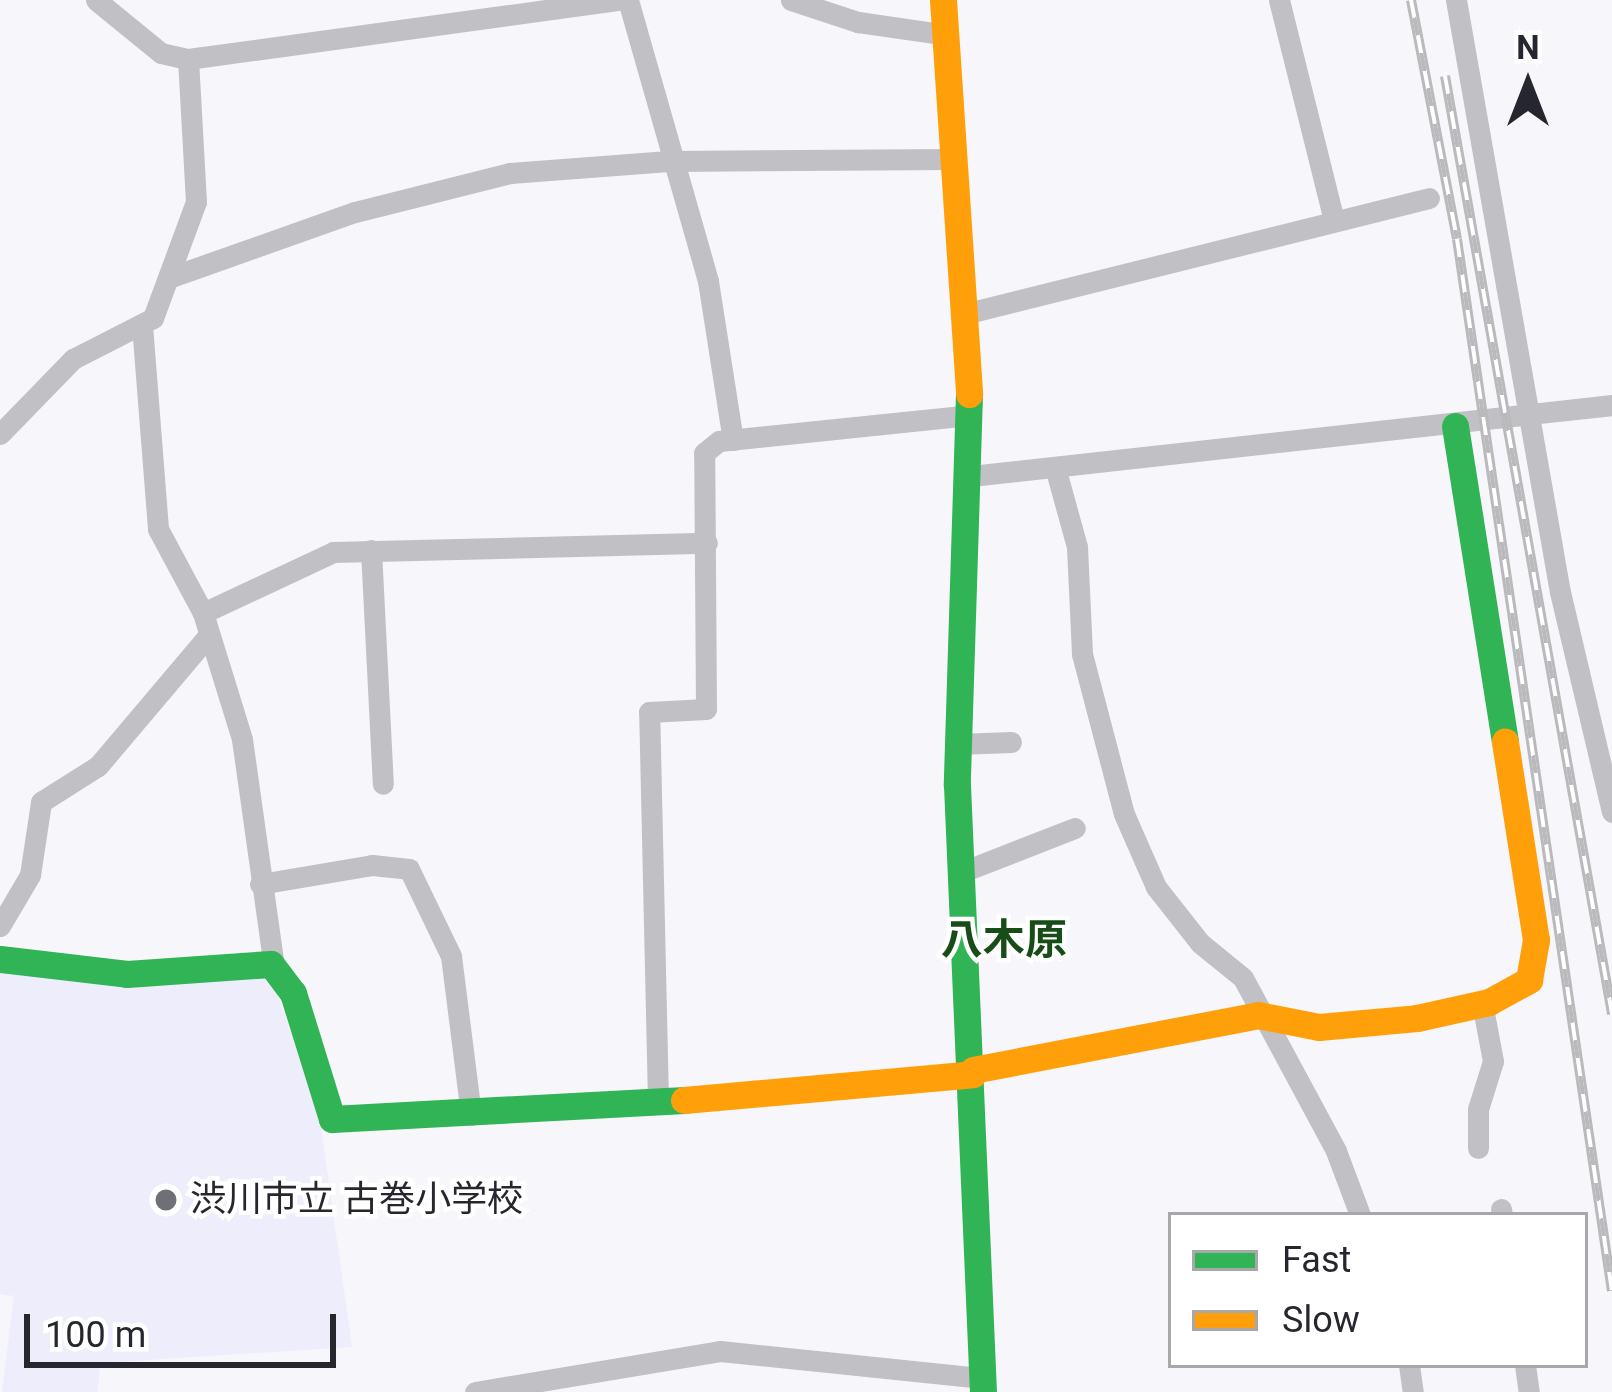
<!DOCTYPE html>
<meta charset="utf-8">
<style>
body{margin:0}
#map{position:relative;width:1612px;height:1392px;overflow:hidden;background:#f6f6fb;font-family:Roboto,"Noto Sans JP",sans-serif}
div>[style]{position:absolute}
.built>*{inset:0;background:#ededfc}
.street>*{height:21px;margin:-10.5px;padding:0 10.5px;transform-origin:10.5px;border-radius:10.5px;background:#c1c1c5}
.fast>*{height:27px;margin:-13.5px;padding:0 13.5px;transform-origin:13.5px;border-radius:13.5px;background:#30b455}
.slow>*{height:27px;margin:-13.5px;padding:0 13.5px;transform-origin:13.5px;border-radius:13.5px;background:#ff9f0a}
.rail>*{height:10px;margin-top:-5px;transform-origin:0;background:repeating-linear-gradient(90deg,#fff 0 18px,#bababd 0 36px);box-sizing:border-box;border-block:3px solid #bababd}
.dots>*{width:33px;height:33px;translate:-50% -50%;box-sizing:border-box;border:6px solid #fff;border-radius:50%}
span{translate:-50% -50%;white-space:nowrap;text-align:center;line-height:1.15;-webkit-text-stroke:9px #fff;paint-order:stroke}
.poi-label{font-size:36px;color:#26262e}
.left{translate:0 -50%;text-align:left}
.quarter-label{font-size:42px;color:#194d18;font-weight:700}
.legend{position:absolute;left:1168px;top:1212px;width:420px;height:156px;box-sizing:border-box;background:#fff;border:3px solid #a8a8ab;margin:0;padding:15px 21px;list-style:none;font-size:36px;color:#26262e}
.legend li{display:flex;align-items:center;gap:24px;height:60px}
.legend b{width:60px;border:3px solid #a8a8ab}
.north{position:absolute;left:1468px;top:24px;width:120px;height:120px;-webkit-text-stroke:9px #fff;paint-order:stroke;rotate:0deg;font-size:33px;font-weight:700;line-height:48px;text-align:center;color:#26262e}
.north::after{content:'';display:block;margin:auto;width:42px;height:54px;background:#26262e;clip-path:polygon(50% 0,100% 100%,50% 72%,0 100%)}
.scale{position:absolute;left:24px;top:1314px;width:312px;height:54px;box-sizing:border-box;border:6px solid #26262e;border-top:0;padding-left:15px;font-size:36px;line-height:42px;white-space:nowrap;color:#26262e;-webkit-text-stroke:9px #fff;paint-order:stroke}
</style>
<div id="map">
<div class="built">
<i style="clip-path:polygon(0 966px,269px 973px,318px 1106px,352px 1347px,100px 1363px,98px 1392px,2px 1392px,14px 1296px,0 1294px)"></i>
</div>
<div class="street">
<i style="left:96px;top:0;width:84px;rotate:39.2deg"></i>
<i style="left:161px;top:53px;width:28px;rotate:13deg"></i>
<i style="left:188px;top:59px;width:435px;rotate:-7.8deg"></i>
<i style="left:628px;top:0;width:292px;rotate:74.1deg"></i>
<i style="left:708px;top:281px;width:161px;rotate:81.1deg"></i>
<i style="left:791px;top:0;width:71px;rotate:18.2deg"></i>
<i style="left:858px;top:22px;width:83px;rotate:8.3deg"></i>
<i style="left:1279px;top:0;width:228px;rotate:76deg"></i>
<i style="left:1456px;top:0;width:601px;rotate:80.04deg"></i>
<i style="left:1560px;top:592px;width:226px;rotate:76.7deg"></i>
<i style="left:171px;top:277px;width:195px;rotate:-19.5deg"></i>
<i style="left:355px;top:212px;width:160px;rotate:-14.1deg"></i>
<i style="left:510px;top:173px;width:159px;rotate:-4.3deg"></i>
<i style="left:669px;top:161px;width:284px;rotate:-0.4deg"></i>
<i style="left:968px;top:313px;width:475px;rotate:-14deg"></i>
<i style="left:142px;top:325px;width:205px;rotate:85.5deg"></i>
<i style="left:158px;top:529px;width:95px;rotate:61.8deg"></i>
<i style="left:0;top:434px;width:105px;rotate:-45.8deg"></i>
<i style="left:73px;top:359px;width:90px;rotate:-27.1deg"></i>
<i style="left:153px;top:318px;width:124px;rotate:-69.7deg"></i>
<i style="left:196px;top:202px;width:143px;rotate:-93.2deg"></i>
<i style="left:1055px;top:467px;width:83px;rotate:74.6deg"></i>
<i style="left:1077px;top:547px;width:107px;rotate:87.3deg"></i>
<i style="left:1082px;top:654px;width:165px;rotate:75.3deg"></i>
<i style="left:1124px;top:814px;width:80px;rotate:66.3deg"></i>
<i style="left:1156px;top:887px;width:71px;rotate:51.8deg"></i>
<i style="left:1200px;top:943px;width:55px;rotate:39.1deg"></i>
<i style="left:1243px;top:978px;width:196px;rotate:61.7deg"></i>
<i style="left:1336px;top:1151px;width:68px;rotate:69.4deg"></i>
<i style="left:971px;top:476px;width:645px;rotate:-6.32deg"></i>
<i style="left:371px;top:550px;width:234px;rotate:87.1deg"></i>
<i style="left:957px;top:744px;width:54px;rotate:-2.1deg"></i>
<i style="left:962px;top:872px;width:121px;rotate:-21.3deg"></i>
<i style="left:260px;top:884px;width:114px;rotate:-9.6deg"></i>
<i style="left:372px;top:865px;width:37px;rotate:6deg"></i>
<i style="left:409px;top:869px;width:97px;rotate:64.2deg"></i>
<i style="left:451px;top:956px;width:160px;rotate:82.8deg"></i>
<i style="left:0;top:926px;width:59px;rotate:-59.5deg"></i>
<i style="left:30px;top:875px;width:74px;rotate:-81.4deg"></i>
<i style="left:41px;top:802px;width:67px;rotate:-32.3deg"></i>
<i style="left:98px;top:766px;width:169px;rotate:-49.8deg"></i>
<i style="left:274px;top:967px;width:230px;rotate:-98deg"></i>
<i style="left:242px;top:739px;width:132px;rotate:-107.2deg"></i>
<i style="left:203px;top:613px;width:144px;rotate:-25.1deg"></i>
<i style="left:333px;top:552px;width:374px;rotate:-1.4deg"></i>
<i style="left:658px;top:1101px;width:389px;rotate:-91.3deg"></i>
<i style="left:649px;top:712px;width:57px;rotate:-3deg"></i>
<i style="left:706px;top:709px;width:256px;rotate:-90.4deg"></i>
<i style="left:704px;top:453px;width:19px;rotate:-39deg"></i>
<i style="left:719px;top:441px;width:252px;rotate:-5.9deg"></i>
<i style="left:1478px;top:1148px;width:39px;rotate:-90deg"></i>
<i style="left:1478px;top:1109px;width:50px;rotate:-72.6deg"></i>
<i style="left:1493px;top:1061px;width:59px;rotate:-100.7deg"></i>
<i style="left:1501px;top:1209px;width:6px;rotate:81deg"></i>
<i style="left:1409px;top:1365px;width:27px;rotate:82deg"></i>
<i style="left:1525px;top:1365px;width:27px;rotate:82deg"></i>
<i style="left:475px;top:1392px;width:248px;rotate:-9.5deg"></i>
<i style="left:720px;top:1351px;width:264px;rotate:5.9deg"></i>
</div>
<div class="fast">
<i style="left:969px;top:394px;width:391px;rotate:91.8deg"></i>
<i style="left:957px;top:785px;width:608px;rotate:87.55deg"></i>
<i style="left:1455px;top:426px;width:319px;rotate:81deg"></i>
<i style="left:0;top:959px;width:128px;rotate:6.7deg"></i>
<i style="left:127px;top:974px;width:144px;rotate:-4deg"></i>
<i style="left:271px;top:964px;width:36px;rotate:53deg"></i>
<i style="left:293px;top:993px;width:132px;rotate:72.8deg"></i>
<i style="left:332px;top:1119px;width:353px;rotate:-3.1deg"></i>
</div>
<div class="slow">
<i style="left:943px;top:0;width:395px;rotate:86.2deg"></i>
<i style="left:973px;top:1070px;width:290px;rotate:-10.9deg"></i>
<i style="left:1258px;top:1015px;width:62px;rotate:11.1deg"></i>
<i style="left:1319px;top:1027px;width:98px;rotate:-5.2deg"></i>
<i style="left:1417px;top:1018px;width:74px;rotate:-12.5deg"></i>
<i style="left:1489px;top:1002px;width:46px;rotate:-28.8deg"></i>
<i style="left:1529px;top:980px;width:41px;rotate:-80.1deg"></i>
<i style="left:1536px;top:940px;width:201px;rotate:-98.9deg"></i>
<i style="left:684px;top:1100px;width:290px;rotate:-5.1deg"></i>
</div>
<div class="rail">
<i style="left:1411px;top:0;width:243px;rotate:79.1deg"></i>
<i style="left:1457px;top:239px;width:1063px;rotate:81.62deg"></i>
<i style="left:1445px;top:76px;width:953px;rotate:79.9deg"></i>
</div>
<div class="dots">
<i style="left:166px;top:1200px;background:#6f6f76"></i>
</div>
<div class="poi-label">
<span class="left" style="left:190px;top:1200px">渋川市立 古巻小学校</span>
</div>
<div class="quarter-label">
<span style="left:1004px;top:940px">八木原</span>
</div>
<ul class="legend">
<li><b style="height:15px;background:#30b455"></b>Fast</li>
<li><b style="height:15px;background:#ff9f0a"></b>Slow</li>
</ul>
<div class="north">N</div>
<div class="scale">100 m</div>
</div>
